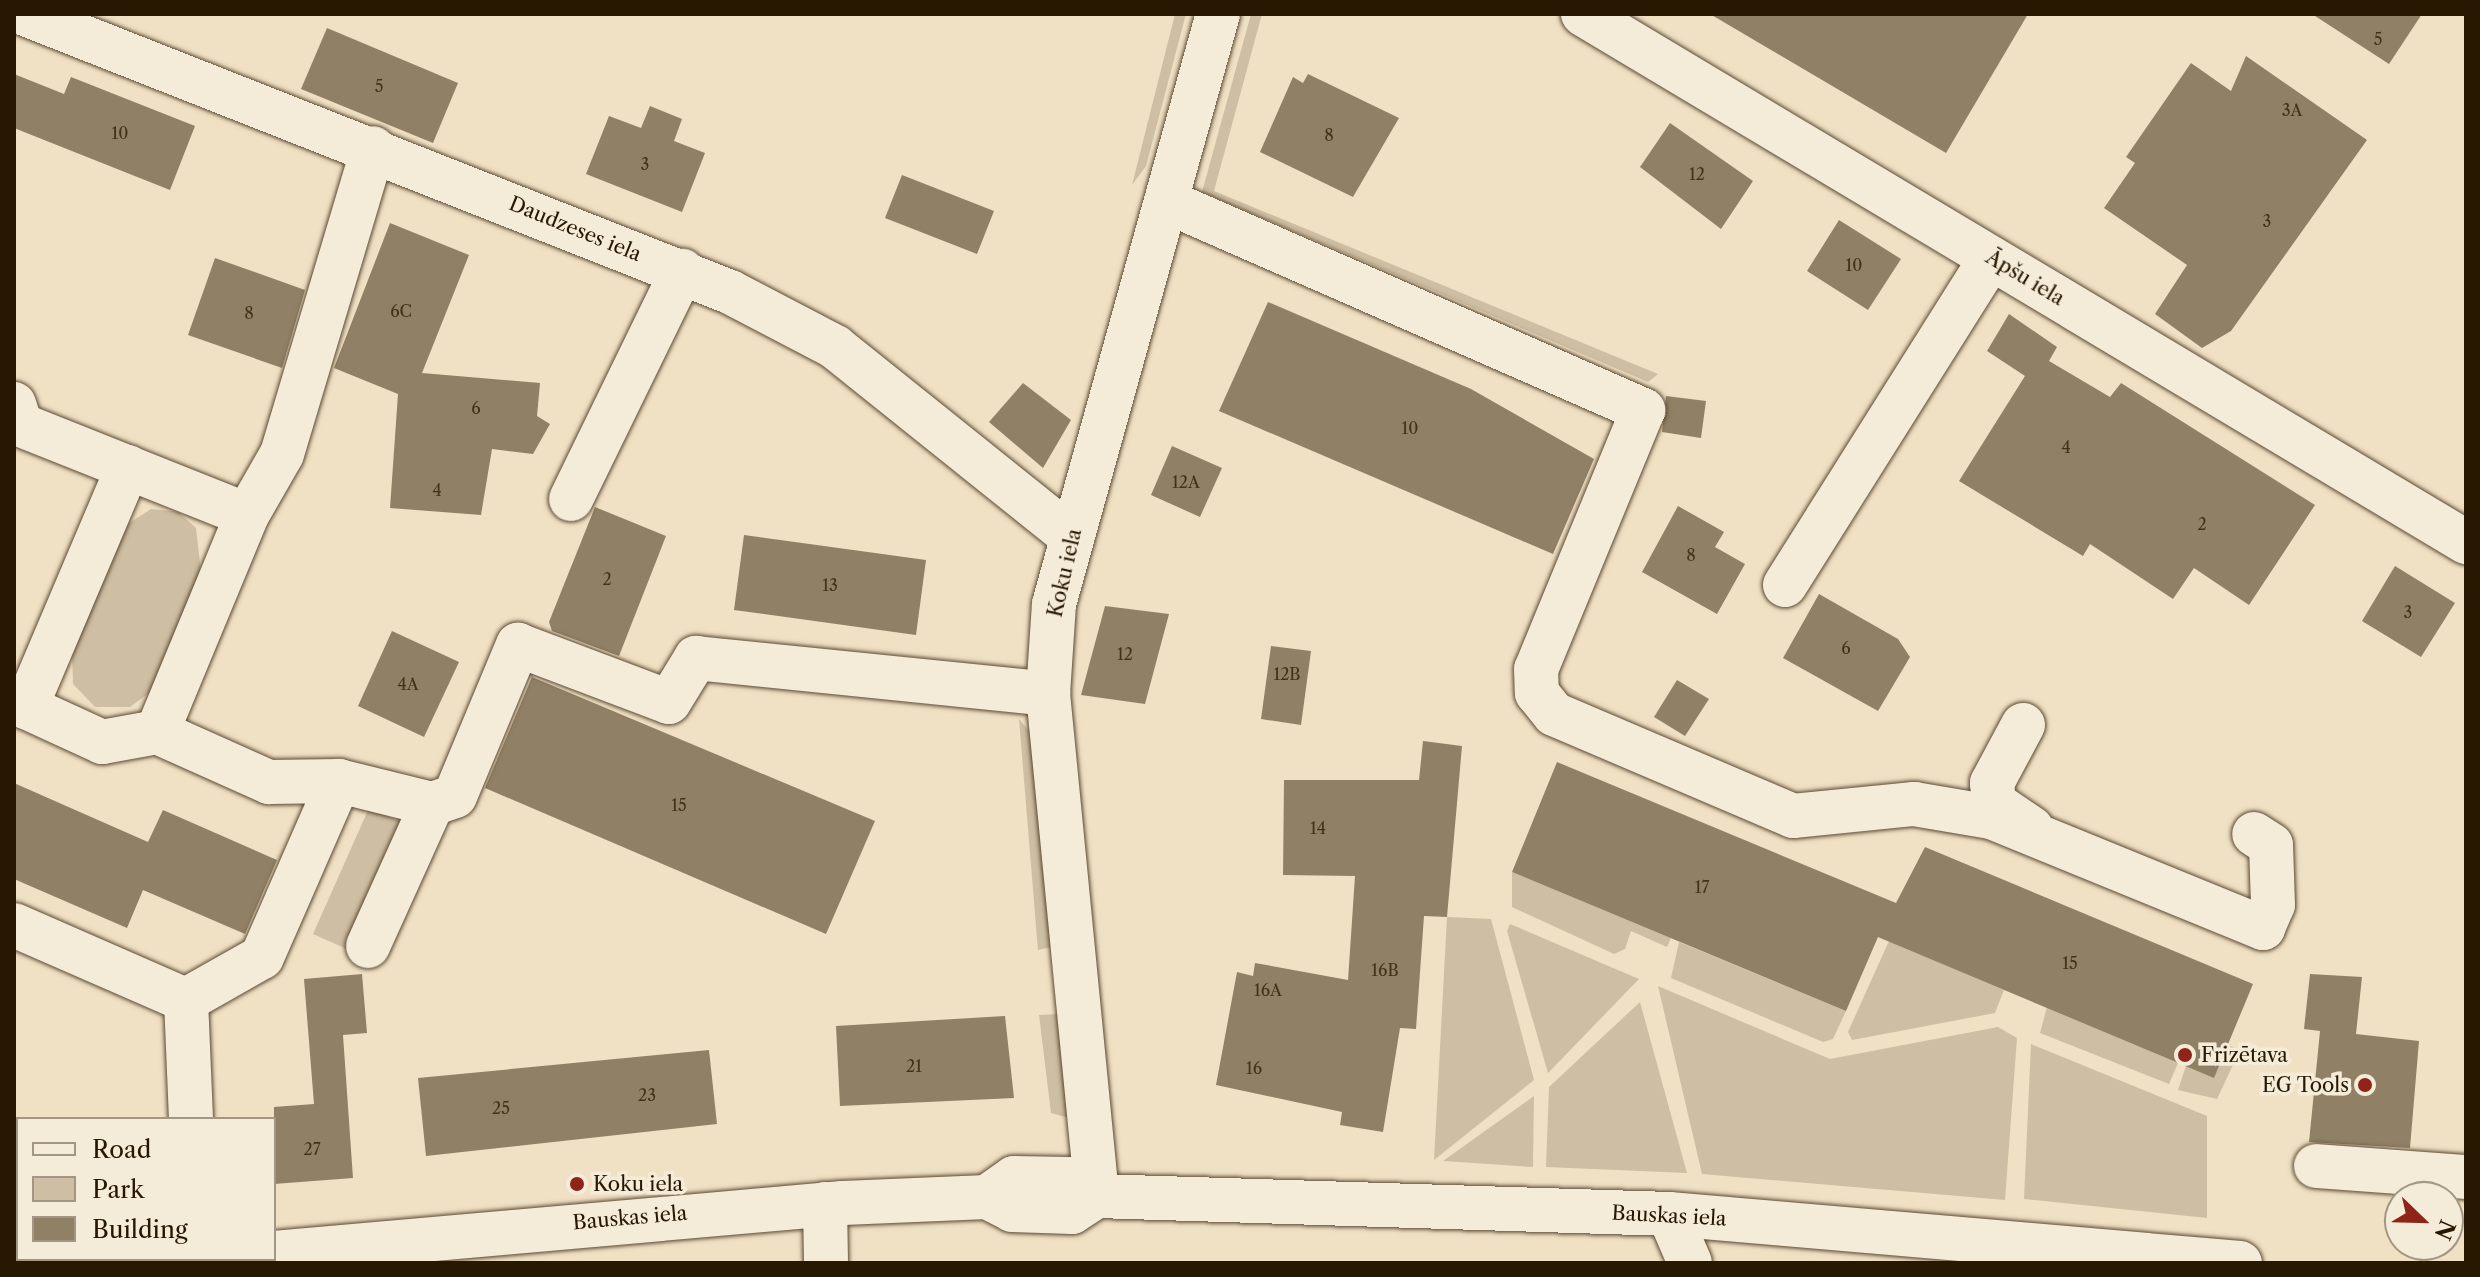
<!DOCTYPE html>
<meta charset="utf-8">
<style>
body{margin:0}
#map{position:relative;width:2480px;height:1277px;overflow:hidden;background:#f0e0c4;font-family:"Libre Caslon Text",serif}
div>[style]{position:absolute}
.green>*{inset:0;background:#cebea3}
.building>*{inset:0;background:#908066}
.roads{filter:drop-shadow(0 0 2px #5a4a32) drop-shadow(0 0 2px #5a4a32)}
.minor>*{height:44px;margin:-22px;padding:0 22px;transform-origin:22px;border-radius:22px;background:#f5ebd9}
.dots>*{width:22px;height:22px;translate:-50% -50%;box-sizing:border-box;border:4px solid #f5ebd9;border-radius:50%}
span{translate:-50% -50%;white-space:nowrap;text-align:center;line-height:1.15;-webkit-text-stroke:7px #f5ebd9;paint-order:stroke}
.number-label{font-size:16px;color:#42321a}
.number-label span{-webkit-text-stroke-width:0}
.street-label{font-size:20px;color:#281801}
.poi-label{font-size:20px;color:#281801}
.left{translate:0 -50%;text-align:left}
.right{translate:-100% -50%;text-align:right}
.frame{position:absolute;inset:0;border:16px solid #281801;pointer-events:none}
.legend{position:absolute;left:16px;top:1117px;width:260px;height:144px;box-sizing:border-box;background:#f5ebd9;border:2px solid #a39783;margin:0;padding:10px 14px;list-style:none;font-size:24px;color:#281801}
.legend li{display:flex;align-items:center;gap:16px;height:40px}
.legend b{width:40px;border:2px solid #a39783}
.north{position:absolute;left:2384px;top:1181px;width:80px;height:80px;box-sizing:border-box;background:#f5ebd9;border:2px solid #a39783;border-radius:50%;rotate:113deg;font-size:22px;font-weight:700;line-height:32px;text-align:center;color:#281801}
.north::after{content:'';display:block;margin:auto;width:28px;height:36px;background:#8f2418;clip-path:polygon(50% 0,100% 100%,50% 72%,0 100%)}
</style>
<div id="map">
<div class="green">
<i style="clip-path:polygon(1175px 14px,1186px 14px,1146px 166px,1132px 185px)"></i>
<i style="clip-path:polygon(1251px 14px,1262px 14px,1214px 191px,1658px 374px,1648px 382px,1202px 192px)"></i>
<i style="clip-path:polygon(151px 509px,178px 512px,196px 528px,201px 572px,157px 687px,130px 707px,95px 707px,73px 684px,72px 647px,128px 524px)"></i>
<i style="clip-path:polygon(1019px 719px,1038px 741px,1052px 947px,1038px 950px)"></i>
<i style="clip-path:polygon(369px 808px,405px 824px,349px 950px,313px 934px)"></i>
<i style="clip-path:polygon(1512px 872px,1671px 938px,1667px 947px,1631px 931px,1625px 949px,1614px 954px,1512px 907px)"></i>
<i style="clip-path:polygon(1447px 917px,1491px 919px,1534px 1080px,1434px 1160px)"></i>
<i style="clip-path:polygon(1510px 924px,1639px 979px,1548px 1073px,1507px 931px)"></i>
<i style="clip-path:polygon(1889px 941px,2004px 990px,1995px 1013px,1852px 1040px,1848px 1032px)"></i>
<i style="clip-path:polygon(1679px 942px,1846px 1011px,1833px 1039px,1823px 1042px,1671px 978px)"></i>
<i style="clip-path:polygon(1658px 986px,1830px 1059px,1998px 1027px,2017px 1038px,2005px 1200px,1702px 1174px)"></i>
<i style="clip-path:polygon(1640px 1002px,1687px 1173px,1546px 1167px,1549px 1087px)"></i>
<i style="clip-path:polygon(2047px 1007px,2178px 1063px,2169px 1084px,2040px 1033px)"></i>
<i style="clip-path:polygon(1058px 1014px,1069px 1118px,1051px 1113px,1039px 1015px)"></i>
<i style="clip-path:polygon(2031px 1044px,2207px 1116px,2207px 1218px,2024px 1199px)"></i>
<i style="clip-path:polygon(2228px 1045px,2240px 1050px,2217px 1099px,2178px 1090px,2186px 1066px)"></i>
<i style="clip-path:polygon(1534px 1096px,1533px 1167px,1443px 1161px)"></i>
</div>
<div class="building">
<i style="clip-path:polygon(1710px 14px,2028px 14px,1946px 153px)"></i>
<i style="clip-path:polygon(2312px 14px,2422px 14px,2389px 64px)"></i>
<i style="clip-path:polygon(327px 28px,458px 83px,433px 143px,301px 89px)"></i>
<i style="clip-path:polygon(2246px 56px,2367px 140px,2231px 331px,2202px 348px,2155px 314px,2187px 265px,2104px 208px,2135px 163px,2126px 157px,2191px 63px,2231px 91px)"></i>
<i style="clip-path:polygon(14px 74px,64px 94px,71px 77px,195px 126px,170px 190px,14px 128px)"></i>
<i style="clip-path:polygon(1308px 74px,1399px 118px,1353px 197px,1260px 152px,1293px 77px,1303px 83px)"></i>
<i style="clip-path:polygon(650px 106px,682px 119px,674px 141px,705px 153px,682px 212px,586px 174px,609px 116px,641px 128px)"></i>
<i style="clip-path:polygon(1670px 123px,1753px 181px,1721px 229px,1640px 167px)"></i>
<i style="clip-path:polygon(902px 175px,994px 211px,977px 254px,885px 218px)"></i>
<i style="clip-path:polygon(1839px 220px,1901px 259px,1868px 310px,1807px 271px)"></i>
<i style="clip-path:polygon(390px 223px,469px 255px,422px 373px,540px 383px,537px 416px,550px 424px,533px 454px,492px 449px,481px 515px,390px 508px,398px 394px,334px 368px)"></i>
<i style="clip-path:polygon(215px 258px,305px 290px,282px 368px,188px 335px)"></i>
<i style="clip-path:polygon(1268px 302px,1471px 389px,1594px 459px,1553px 554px,1219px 411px)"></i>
<i style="clip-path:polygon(2009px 314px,2057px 347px,2049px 361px,2110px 397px,2121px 383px,2315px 505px,2249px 605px,2194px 568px,2173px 599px,2090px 544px,2083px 556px,1959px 481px,2025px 376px,1987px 351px)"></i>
<i style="clip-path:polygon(1023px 383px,1071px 420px,1043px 468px,989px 422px)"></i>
<i style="clip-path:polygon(1666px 396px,1706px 401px,1701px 438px,1662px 432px)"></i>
<i style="clip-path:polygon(1172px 446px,1222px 468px,1200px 517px,1151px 495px)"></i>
<i style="clip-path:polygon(1678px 506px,1724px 532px,1715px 547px,1745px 564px,1717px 614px,1642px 572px)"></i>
<i style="clip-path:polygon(595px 507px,666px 536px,619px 656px,552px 631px,549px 622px)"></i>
<i style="clip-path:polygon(744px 535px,926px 560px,916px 635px,734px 610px)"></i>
<i style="clip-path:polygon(2395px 566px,2455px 603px,2421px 657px,2362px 621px)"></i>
<i style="clip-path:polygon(1819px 594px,1898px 639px,1910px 657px,1878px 711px,1783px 658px)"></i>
<i style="clip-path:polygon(1105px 606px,1169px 614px,1145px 704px,1081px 695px)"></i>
<i style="clip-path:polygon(392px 631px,459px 662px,424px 737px,358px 706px)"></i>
<i style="clip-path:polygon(1271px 646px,1311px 651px,1301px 725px,1261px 719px)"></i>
<i style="clip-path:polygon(532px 677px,875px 821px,826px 934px,485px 788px)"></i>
<i style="clip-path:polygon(1677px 680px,1709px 699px,1685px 736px,1654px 717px)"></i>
<i style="clip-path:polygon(1423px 741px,1462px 746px,1447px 917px,1424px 916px,1416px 1029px,1400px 1028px,1383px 1132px,1340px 1125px,1342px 1112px,1216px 1085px,1237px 972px,1253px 976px,1255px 963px,1348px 980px,1355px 876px,1283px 875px,1284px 780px,1419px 780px)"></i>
<i style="clip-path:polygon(1557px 762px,1896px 903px,1925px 847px,2253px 984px,2214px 1078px,1878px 937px,1846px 1011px,1512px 872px)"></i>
<i style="clip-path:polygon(14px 783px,148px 842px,163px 810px,277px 860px,245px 934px,143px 890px,127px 928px,14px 879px)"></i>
<i style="clip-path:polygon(362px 974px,367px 1033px,343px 1035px,353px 1178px,274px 1184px,274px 1107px,314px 1104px,304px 979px)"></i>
<i style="clip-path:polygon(2310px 974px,2362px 977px,2356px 1034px,2419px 1041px,2410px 1148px,2309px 1142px,2320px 1031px,2304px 1029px)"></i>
<i style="clip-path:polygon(1005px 1016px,1014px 1098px,840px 1106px,836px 1026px)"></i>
<i style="clip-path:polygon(709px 1050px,717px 1124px,426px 1156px,418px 1078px)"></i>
</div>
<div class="roads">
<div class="minor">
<i style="left:25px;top:14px;width:758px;rotate:21.52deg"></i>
<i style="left:730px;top:292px;width:119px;rotate:27.6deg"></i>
<i style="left:835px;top:347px;width:304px;rotate:38.7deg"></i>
<i style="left:1583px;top:14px;width:1029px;rotate:30.88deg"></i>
<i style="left:1168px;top:202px;width:519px;rotate:23.65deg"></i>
<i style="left:1643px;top:410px;width:280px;rotate:112.4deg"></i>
<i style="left:1536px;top:669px;width:24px;rotate:88deg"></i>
<i style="left:1537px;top:693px;width:27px;rotate:51deg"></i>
<i style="left:1554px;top:714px;width:260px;rotate:23.1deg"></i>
<i style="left:1793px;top:816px;width:122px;rotate:-5.7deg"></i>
<i style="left:1914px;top:804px;width:78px;rotate:9.6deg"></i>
<i style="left:1991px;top:817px;width:294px;rotate:22.2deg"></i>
<i style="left:2263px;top:928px;width:25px;rotate:-67deg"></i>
<i style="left:2273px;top:905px;width:60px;rotate:-91.9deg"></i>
<i style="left:2271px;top:845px;width:20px;rotate:-147deg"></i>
<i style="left:14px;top:404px;width:22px;rotate:72deg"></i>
<i style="left:21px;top:425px;width:243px;rotate:21.7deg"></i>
<i style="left:247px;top:515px;width:70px;rotate:-60.2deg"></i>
<i style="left:282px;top:454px;width:319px;rotate:-73.4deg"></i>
<i style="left:128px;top:467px;width:261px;rotate:113deg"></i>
<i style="left:26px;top:707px;width:84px;rotate:24.7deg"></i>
<i style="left:102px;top:742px;width:56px;rotate:-10.3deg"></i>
<i style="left:571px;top:499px;width:254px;rotate:-64deg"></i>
<i style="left:247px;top:515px;width:235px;rotate:112.5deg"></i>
<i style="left:157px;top:732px;width:123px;rotate:24.1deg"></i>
<i style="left:269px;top:782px;width:70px;rotate:-0.8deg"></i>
<i style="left:339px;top:781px;width:96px;rotate:13.9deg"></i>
<i style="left:432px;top:804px;width:24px;rotate:-19deg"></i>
<i style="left:455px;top:796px;width:164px;rotate:-67.4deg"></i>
<i style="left:518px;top:645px;width:161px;rotate:20.7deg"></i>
<i style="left:669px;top:702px;width:52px;rotate:-58.5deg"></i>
<i style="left:696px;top:658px;width:354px;rotate:5.8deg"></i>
<i style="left:1785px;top:585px;width:386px;rotate:-57.8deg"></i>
<i style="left:2023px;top:725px;width:66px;rotate:118.1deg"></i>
<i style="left:1992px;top:783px;width:20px;rotate:84deg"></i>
<i style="left:1994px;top:803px;width:45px;rotate:34deg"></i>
<i style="left:14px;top:925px;width:188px;rotate:23.6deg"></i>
<i style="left:368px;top:946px;width:156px;rotate:-65.7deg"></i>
<i style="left:191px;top:1119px;width:119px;rotate:-92.4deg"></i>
<i style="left:186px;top:1000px;width:87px;rotate:-29.5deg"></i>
<i style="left:262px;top:957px;width:192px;rotate:-66.4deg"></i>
<i style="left:2316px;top:1166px;width:150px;rotate:4.2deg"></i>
<i style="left:1097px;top:1196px;width:504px;rotate:-95.57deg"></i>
<i style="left:1048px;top:694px;width:90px;rotate:-86.2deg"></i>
<i style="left:1054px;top:604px;width:612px;rotate:-74.47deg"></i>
<i style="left:987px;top:1197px;width:33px;rotate:-35deg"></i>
<i style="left:1014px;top:1178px;width:55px;rotate:1deg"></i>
<i style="left:1069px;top:1179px;width:33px;rotate:31deg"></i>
<i style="left:1097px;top:1196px;width:572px;rotate:1.8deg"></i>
<i style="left:1669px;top:1214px;width:573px;rotate:4.9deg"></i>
<i style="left:825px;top:1204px;width:59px;rotate:89deg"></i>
<i style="left:1669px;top:1214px;width:53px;rotate:66.8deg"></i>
<i style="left:274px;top:1253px;width:571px;rotate:-5.02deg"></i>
<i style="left:843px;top:1203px;width:144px;rotate:-2.4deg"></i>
<i style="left:987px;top:1197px;width:28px;rotate:27deg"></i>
<i style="left:1012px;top:1210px;width:60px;rotate:1.9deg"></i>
<i style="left:1072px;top:1212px;width:30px;rotate:-33deg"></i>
<i style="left:179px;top:1263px;width:38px;rotate:-6deg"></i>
</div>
</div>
<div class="dots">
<i style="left:2185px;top:1055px;background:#8f2418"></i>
<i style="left:2365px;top:1085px;background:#8f2418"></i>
<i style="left:577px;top:1184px;background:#8f2418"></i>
</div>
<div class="number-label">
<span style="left:2378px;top:39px">5</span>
<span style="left:379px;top:86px">5</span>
<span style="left:2292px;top:110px">3A</span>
<span style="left:120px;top:133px">10</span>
<span style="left:1329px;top:135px">8</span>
<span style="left:645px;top:164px">3</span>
<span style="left:1697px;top:174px">12</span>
<span style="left:2267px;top:221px">3</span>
<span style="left:1854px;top:265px">10</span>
<span style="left:401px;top:311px">6C</span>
<span style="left:249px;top:313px">8</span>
<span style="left:476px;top:408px">6</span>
<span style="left:1410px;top:428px">10</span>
<span style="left:2066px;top:447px">4</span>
<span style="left:1186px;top:482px">12A</span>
<span style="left:437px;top:490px">4</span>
<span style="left:2202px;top:524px">2</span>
<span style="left:1691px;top:555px">8</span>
<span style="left:607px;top:579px">2</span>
<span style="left:830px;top:585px">13</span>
<span style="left:2408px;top:612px">3</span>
<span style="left:1846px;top:648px">6</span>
<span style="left:1125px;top:654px">12</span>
<span style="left:1287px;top:674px">12B</span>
<span style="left:408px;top:684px">4A</span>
<span style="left:679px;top:805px">15</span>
<span style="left:1318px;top:828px">14</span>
<span style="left:1702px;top:887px">17</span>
<span style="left:2070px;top:963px">15</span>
<span style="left:1385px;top:970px">16B</span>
<span style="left:1268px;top:990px">16A</span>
<span style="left:914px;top:1066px">21</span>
<span style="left:1254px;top:1068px">16</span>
<span style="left:647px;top:1095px">23</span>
<span style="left:501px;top:1108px">25</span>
<span style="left:312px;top:1149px">27</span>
</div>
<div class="street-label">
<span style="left:575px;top:229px;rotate:22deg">Daudzeses iela</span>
<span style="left:2025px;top:278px;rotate:31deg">Āpšu iela</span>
<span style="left:1065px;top:573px;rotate:-77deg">Koku iela</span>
<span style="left:1669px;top:1216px;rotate:3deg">Bauskas iela</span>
<span style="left:630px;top:1218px;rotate:-5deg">Bauskas iela</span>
</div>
<div class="poi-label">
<span class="left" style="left:2201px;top:1055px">Frizētava</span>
<span class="right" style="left:2349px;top:1085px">EG Tools</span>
<span class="left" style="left:593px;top:1184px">Koku iela</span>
</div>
<div class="frame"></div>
<ul class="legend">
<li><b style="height:10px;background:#f5ebd9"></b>Road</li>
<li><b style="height:22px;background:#cebea3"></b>Park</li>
<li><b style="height:22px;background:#908066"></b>Building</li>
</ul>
<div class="north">N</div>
</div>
